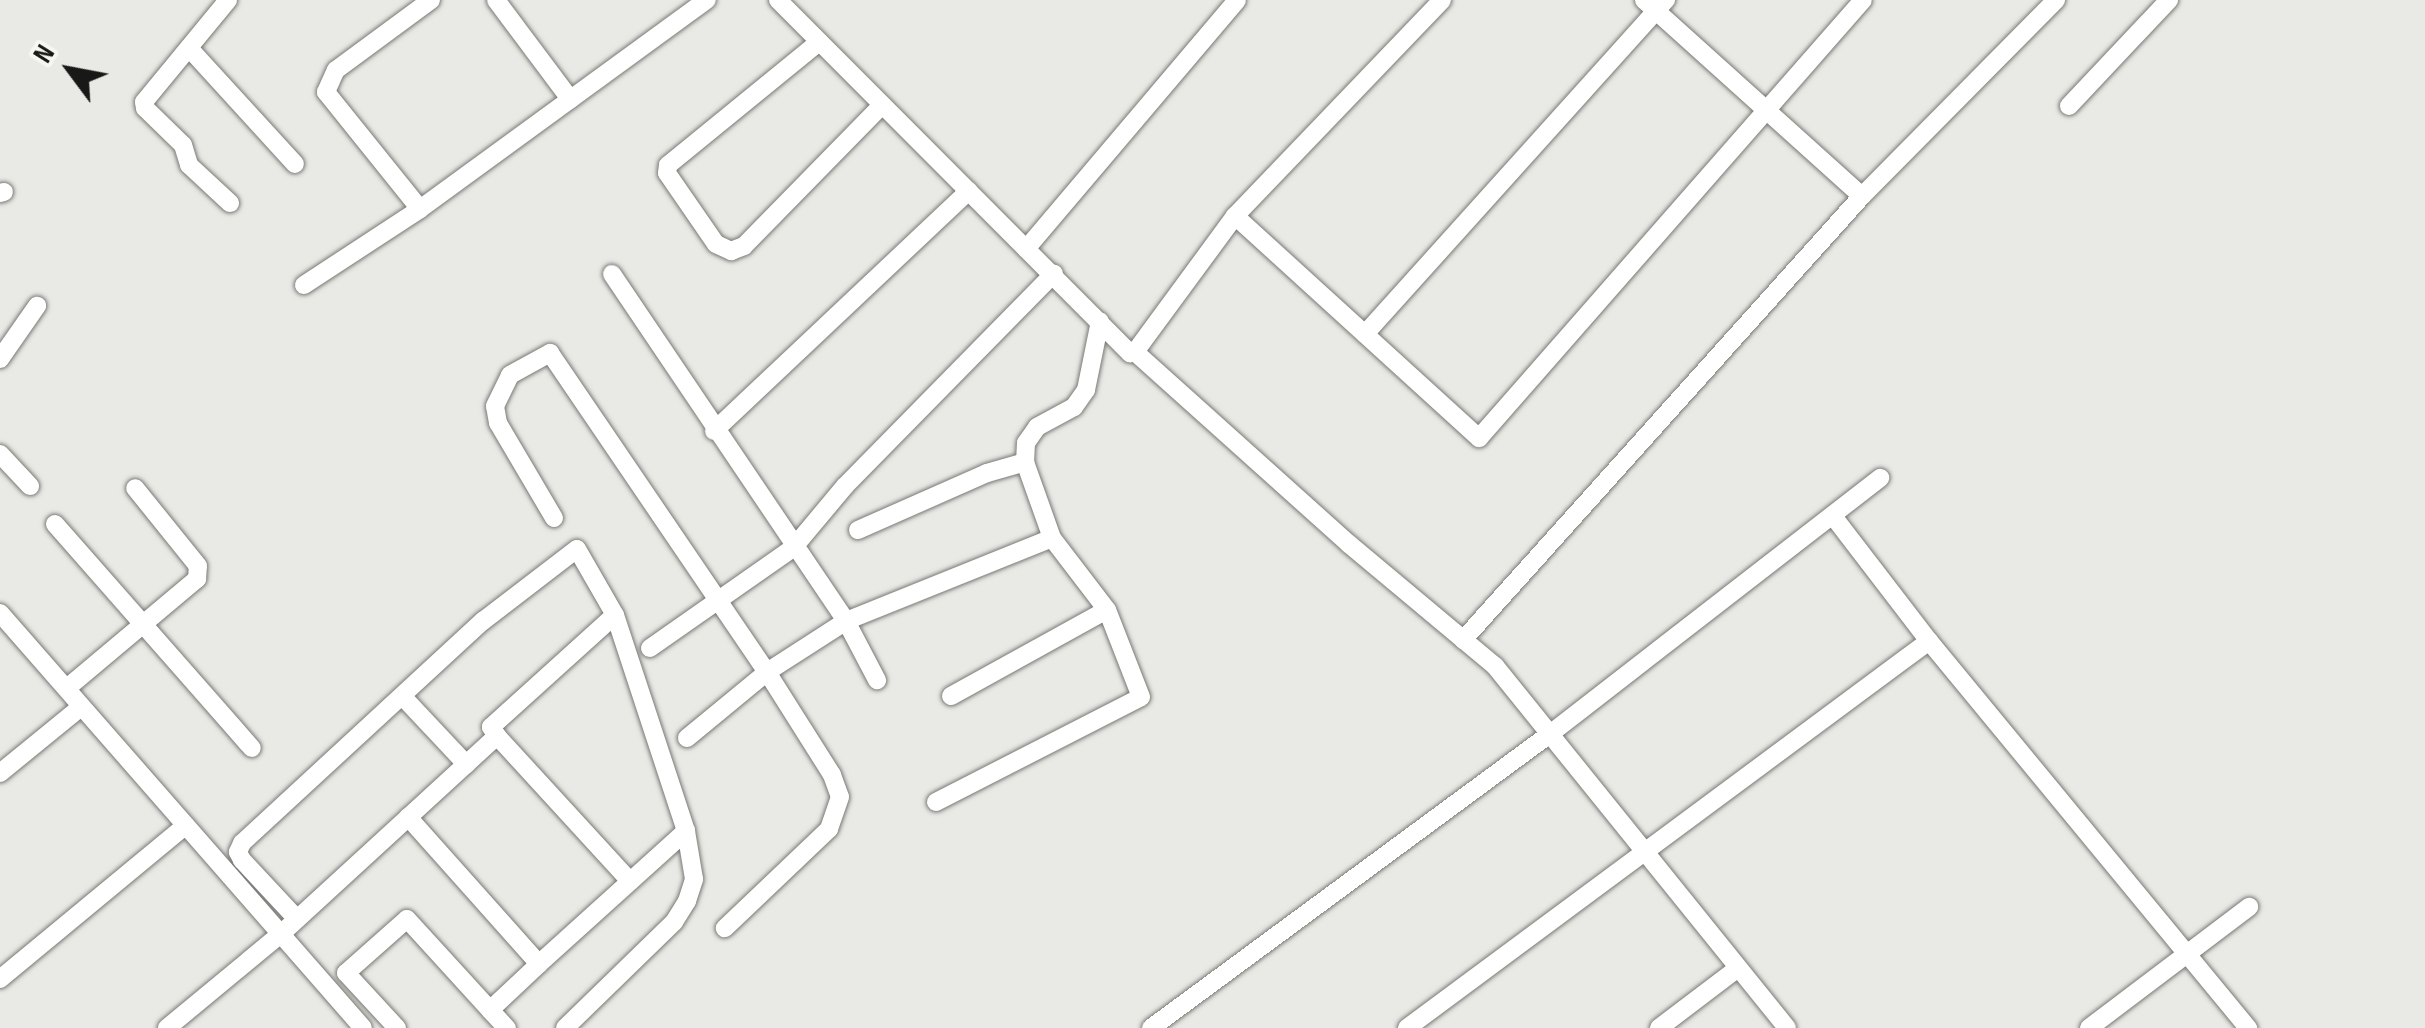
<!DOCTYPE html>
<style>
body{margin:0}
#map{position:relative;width:2425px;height:1028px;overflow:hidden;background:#e9e9e5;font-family:"Sofia Sans Condensed",sans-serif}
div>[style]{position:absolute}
.roads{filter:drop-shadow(0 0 2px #787874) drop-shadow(0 0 2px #787874)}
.minor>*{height:18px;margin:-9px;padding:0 9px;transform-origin:9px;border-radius:9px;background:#fff}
span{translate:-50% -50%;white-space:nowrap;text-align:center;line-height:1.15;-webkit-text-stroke:9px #f6f7f2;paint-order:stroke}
.north{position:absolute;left:20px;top:20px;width:100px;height:100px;-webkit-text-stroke:8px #f6f7f2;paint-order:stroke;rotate:302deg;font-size:28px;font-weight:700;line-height:40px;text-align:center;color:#181816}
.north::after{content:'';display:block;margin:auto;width:35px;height:45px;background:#181816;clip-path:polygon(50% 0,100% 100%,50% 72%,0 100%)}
</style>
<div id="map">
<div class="roads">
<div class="minor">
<i style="left:228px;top:0;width:132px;rotate:129.5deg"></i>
<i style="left:144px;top:102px;width:6px;rotate:81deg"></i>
<i style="left:145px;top:108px;width:53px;rotate:44.2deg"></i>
<i style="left:183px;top:145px;width:21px;rotate:73deg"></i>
<i style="left:189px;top:165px;width:56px;rotate:42.8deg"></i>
<i style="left:496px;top:0;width:124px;rotate:53.2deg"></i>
<i style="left:778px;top:0;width:499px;rotate:45.1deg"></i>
<i style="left:1130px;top:353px;width:5px;rotate:-11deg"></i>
<i style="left:1135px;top:352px;width:288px;rotate:41.9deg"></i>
<i style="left:1349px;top:544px;width:190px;rotate:39.9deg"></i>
<i style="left:1495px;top:666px;width:465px;rotate:51.1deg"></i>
<i style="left:1644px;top:0;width:293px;rotate:42deg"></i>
<i style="left:1862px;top:196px;width:276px;rotate:-45.3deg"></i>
<i style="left:819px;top:42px;width:195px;rotate:140.8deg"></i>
<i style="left:668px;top:165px;width:8px;rotate:97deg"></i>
<i style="left:667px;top:173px;width:86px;rotate:55.4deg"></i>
<i style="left:716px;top:244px;width:17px;rotate:25deg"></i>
<i style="left:731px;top:251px;width:14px;rotate:-21deg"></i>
<i style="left:744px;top:246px;width:197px;rotate:-45.6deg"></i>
<i style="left:189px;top:48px;width:157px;rotate:47.6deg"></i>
<i style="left:2069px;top:106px;width:146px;rotate:-46.7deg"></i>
<i style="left:0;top:193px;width:4px;rotate:-14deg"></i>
<i style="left:420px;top:209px;width:150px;rotate:-128.8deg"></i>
<i style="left:326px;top:92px;width:24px;rotate:-66deg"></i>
<i style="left:336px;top:70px;width:118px;rotate:-36.4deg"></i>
<i style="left:1235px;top:216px;width:330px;rotate:42.3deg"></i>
<i style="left:1479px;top:438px;width:582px;rotate:-48.76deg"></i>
<i style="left:1026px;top:249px;width:326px;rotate:-49.7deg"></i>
<i style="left:612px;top:274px;width:419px;rotate:56deg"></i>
<i style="left:846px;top:621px;width:67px;rotate:62.3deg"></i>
<i style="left:304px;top:285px;width:139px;rotate:-33.2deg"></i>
<i style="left:420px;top:209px;width:355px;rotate:-36.1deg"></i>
<i style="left:1365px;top:334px;width:450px;rotate:-48deg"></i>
<i style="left:1135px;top:352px;width:169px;rotate:-53.7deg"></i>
<i style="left:1235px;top:216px;width:299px;rotate:-46.2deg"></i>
<i style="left:0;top:359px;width:65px;rotate:-55.1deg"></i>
<i style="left:714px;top:431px;width:350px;rotate:-43.3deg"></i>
<i style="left:0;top:454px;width:44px;rotate:46.8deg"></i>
<i style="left:1833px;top:516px;width:158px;rotate:52.5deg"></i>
<i style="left:1929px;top:641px;width:502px;rotate:50.5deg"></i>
<i style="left:554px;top:518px;width:110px;rotate:-120.5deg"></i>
<i style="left:498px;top:423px;width:17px;rotate:-100deg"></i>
<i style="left:495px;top:406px;width:34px;rotate:-64deg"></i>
<i style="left:510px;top:375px;width:46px;rotate:-28.8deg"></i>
<i style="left:550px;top:353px;width:386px;rotate:55.8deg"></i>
<i style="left:767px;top:672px;width:122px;rotate:57.7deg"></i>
<i style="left:832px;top:775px;width:23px;rotate:70deg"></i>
<i style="left:840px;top:797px;width:34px;rotate:109deg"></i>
<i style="left:829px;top:829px;width:144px;rotate:136.4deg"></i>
<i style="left:55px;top:524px;width:298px;rotate:48.7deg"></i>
<i style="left:858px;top:530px;width:141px;rotate:-23.8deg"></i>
<i style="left:987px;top:473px;width:40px;rotate:-16deg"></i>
<i style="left:0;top:613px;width:551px;rotate:48.82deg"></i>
<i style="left:1463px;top:640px;width:597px;rotate:-48.06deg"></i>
<i style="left:650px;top:648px;width:176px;rotate:-35deg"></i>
<i style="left:794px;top:547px;width:80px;rotate:-50.1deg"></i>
<i style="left:845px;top:486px;width:298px;rotate:-45.5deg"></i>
<i style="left:67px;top:688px;width:170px;rotate:-40deg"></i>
<i style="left:197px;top:579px;width:13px;rotate:-86deg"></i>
<i style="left:198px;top:566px;width:100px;rotate:-128.9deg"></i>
<i style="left:951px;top:696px;width:178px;rotate:-28.9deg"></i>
<i style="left:404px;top:698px;width:91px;rotate:46.8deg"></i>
<i style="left:497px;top:736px;width:197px;rotate:47.5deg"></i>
<i style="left:687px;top:738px;width:104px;rotate:-39.5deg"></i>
<i style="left:767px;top:672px;width:94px;rotate:-32.8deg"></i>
<i style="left:846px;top:621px;width:222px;rotate:-21.9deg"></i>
<i style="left:0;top:773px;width:104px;rotate:-39.2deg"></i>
<i style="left:936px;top:802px;width:230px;rotate:-27.1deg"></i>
<i style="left:1141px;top:697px;width:93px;rotate:-111.3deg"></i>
<i style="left:1107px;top:610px;width:91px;rotate:-127.4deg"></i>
<i style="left:1052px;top:538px;width:81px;rotate:-109.6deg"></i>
<i style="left:1025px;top:462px;width:19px;rotate:-87deg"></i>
<i style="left:1026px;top:443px;width:19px;rotate:-55deg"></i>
<i style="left:1037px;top:427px;width:42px;rotate:-28.4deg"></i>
<i style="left:1074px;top:407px;width:21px;rotate:-55deg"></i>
<i style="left:1086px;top:390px;width:70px;rotate:-78.5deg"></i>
<i style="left:408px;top:817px;width:197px;rotate:48.3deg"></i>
<i style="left:539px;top:964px;width:67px;rotate:136.8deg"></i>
<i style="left:490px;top:1010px;width:25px;rotate:47deg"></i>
<i style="left:297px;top:919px;width:81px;rotate:-133deg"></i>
<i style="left:242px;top:860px;width:9px;rotate:-117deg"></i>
<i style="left:238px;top:852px;width:10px;rotate:-66deg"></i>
<i style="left:242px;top:843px;width:328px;rotate:-42.7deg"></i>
<i style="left:483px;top:621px;width:118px;rotate:-37.5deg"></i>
<i style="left:577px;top:549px;width:76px;rotate:60.1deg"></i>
<i style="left:615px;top:615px;width:227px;rotate:71.8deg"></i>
<i style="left:686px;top:831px;width:198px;rotate:137.9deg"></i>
<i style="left:0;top:979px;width:241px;rotate:-39.6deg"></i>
<i style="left:167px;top:1028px;width:149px;rotate:-39.6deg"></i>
<i style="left:282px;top:933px;width:292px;rotate:-42.5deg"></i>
<i style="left:497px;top:736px;width:11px;rotate:-124deg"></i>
<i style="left:491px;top:727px;width:167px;rotate:-42.1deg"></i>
<i style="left:397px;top:1028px;width:75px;rotate:-132.8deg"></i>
<i style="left:346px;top:973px;width:81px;rotate:-41.5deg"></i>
<i style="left:407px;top:919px;width:123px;rotate:47.6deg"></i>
<i style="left:565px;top:1028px;width:152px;rotate:-44.2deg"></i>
<i style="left:674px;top:922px;width:25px;rotate:-58deg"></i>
<i style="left:687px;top:901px;width:23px;rotate:-72deg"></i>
<i style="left:694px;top:879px;width:49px;rotate:-99.5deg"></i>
<i style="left:1151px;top:1028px;width:496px;rotate:-36.4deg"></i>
<i style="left:1550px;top:734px;width:418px;rotate:-37.8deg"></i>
<i style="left:1407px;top:1028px;width:650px;rotate:-36.55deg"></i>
<i style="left:1659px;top:1028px;width:99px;rotate:-37.2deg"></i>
<i style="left:2089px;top:1028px;width:201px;rotate:-37.1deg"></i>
</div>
</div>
<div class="north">N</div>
</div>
